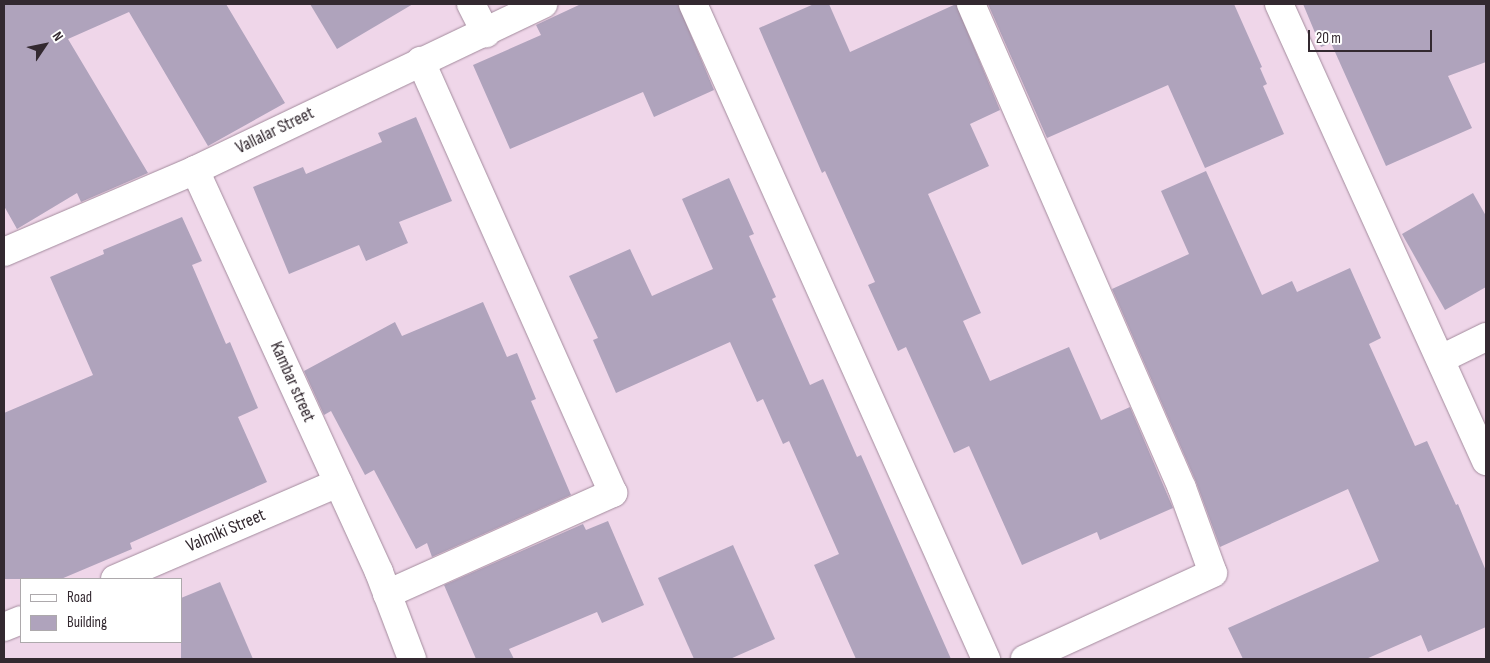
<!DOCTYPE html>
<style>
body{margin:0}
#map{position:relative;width:1490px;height:663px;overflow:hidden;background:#efd6e9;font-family:"Sofia Sans Condensed",sans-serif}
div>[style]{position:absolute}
.building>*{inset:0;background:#afa3bc}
.roads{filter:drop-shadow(0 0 1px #a38b9d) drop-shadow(0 0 1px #a38b9d)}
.minor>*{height:28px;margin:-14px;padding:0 14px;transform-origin:14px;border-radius:14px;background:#fff}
span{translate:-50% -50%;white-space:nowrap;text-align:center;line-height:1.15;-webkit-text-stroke:5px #fff;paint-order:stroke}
.street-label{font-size:18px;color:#332930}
.frame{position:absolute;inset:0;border:5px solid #332930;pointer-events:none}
.legend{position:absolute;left:20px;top:578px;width:162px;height:65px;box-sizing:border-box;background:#fff;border:1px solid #ada9ac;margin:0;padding:6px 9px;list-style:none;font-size:15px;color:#332930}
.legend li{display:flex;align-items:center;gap:10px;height:25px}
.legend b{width:25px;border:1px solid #ada9ac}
.north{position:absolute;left:20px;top:20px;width:50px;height:50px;-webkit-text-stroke:4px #fff;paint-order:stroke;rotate:56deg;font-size:14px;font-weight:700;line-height:20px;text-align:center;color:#332930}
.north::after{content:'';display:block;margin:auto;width:18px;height:22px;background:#332930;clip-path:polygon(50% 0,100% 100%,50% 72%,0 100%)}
.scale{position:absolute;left:1308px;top:30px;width:124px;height:22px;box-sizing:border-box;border:2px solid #332930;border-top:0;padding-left:6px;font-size:15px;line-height:18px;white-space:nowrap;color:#332930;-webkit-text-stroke:4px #fff;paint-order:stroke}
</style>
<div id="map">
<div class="building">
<i style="clip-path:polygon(4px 4px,226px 4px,285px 103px,208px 146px,129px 12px,68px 39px,148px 173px,81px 202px,77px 193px,17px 229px,4px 206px)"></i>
<i style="clip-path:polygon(310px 4px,413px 4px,337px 49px)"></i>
<i style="clip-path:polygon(581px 4px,678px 4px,714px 90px,654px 117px,643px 92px,510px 149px,473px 65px,541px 35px,536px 25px)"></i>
<i style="clip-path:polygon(814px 4px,829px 4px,850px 52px,956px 4px,1000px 110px,970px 124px,989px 166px,928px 194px,981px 313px,963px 321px,990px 381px,1069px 347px,1101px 420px,1130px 407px,1173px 508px,1100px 540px,1097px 532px,1022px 565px,969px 446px,954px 453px,906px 347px,898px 351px,868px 285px,875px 282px,825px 171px,822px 173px,759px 28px)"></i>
<i style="clip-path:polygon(988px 4px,1234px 4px,1262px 67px,1260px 68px,1267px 84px,1263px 86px,1284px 134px,1205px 168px,1168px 85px,1047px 138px)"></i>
<i style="clip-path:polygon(1303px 4px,1486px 4px,1486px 62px,1448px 76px,1472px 128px,1386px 166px,1331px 43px,1321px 47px)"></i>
<i style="clip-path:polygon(416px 117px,452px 201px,399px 222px,408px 243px,366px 261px,359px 245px,289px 274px,253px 187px,303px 167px,306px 174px,382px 142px,378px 133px)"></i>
<i style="clip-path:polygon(1206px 171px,1262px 295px,1292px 281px,1297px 292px,1350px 268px,1381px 338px,1369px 344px,1415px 446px,1427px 441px,1456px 505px,1458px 504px,1486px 571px,1486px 627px,1428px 652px,1421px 635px,1366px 659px,1243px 659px,1228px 628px,1379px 561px,1348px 489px,1220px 547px,1196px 482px,1112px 289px,1189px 254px,1161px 191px)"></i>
<i style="clip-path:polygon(729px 178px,754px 234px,749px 236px,776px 297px,772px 299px,810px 385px,823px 379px,857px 457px,861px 455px,951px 659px,856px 659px,814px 565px,839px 554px,789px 441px,783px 444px,763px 399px,757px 402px,730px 342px,616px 393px,593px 340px,598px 338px,569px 276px,630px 249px,652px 296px,713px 269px,682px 199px)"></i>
<i style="clip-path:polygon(1473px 193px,1486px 216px,1486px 287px,1445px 310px,1402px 234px)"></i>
<i style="clip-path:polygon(182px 217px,202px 261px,192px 265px,226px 344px,230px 342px,258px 408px,238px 417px,267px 482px,130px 543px,132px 549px,61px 579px,4px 579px,4px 413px,93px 375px,50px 277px,104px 254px,103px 250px)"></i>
<i style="clip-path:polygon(483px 302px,507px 357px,517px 353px,536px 399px,531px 401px,571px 495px,432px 557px,427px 543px,416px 549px,374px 470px,365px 475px,331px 411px,324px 415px,304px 371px,395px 322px,402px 336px)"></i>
<i style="clip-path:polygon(608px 521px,644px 605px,602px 623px,597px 612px,509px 649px,514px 659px,476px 659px,444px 585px,583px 524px,586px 530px)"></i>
<i style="clip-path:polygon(733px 545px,775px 639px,730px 659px,694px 659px,658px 578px)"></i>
<i style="clip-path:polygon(220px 582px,253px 659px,181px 659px,181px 598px)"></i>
</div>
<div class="roads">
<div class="minor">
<i style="left:471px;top:4px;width:33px;rotate:63deg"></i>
<i style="left:693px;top:4px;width:718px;rotate:65.9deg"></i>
<i style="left:971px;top:4px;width:528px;rotate:66.45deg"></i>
<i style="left:1182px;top:488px;width:90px;rotate:70deg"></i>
<i style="left:1213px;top:573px;width:207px;rotate:155.4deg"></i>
<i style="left:1279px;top:4px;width:502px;rotate:65.63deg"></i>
<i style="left:195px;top:170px;width:442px;rotate:65.4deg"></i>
<i style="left:379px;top:572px;width:93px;rotate:69.2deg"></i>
<i style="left:4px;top:252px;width:208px;rotate:-23.2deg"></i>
<i style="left:195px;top:170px;width:386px;rotate:-25.5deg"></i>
<i style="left:1441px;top:359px;width:50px;rotate:-26.1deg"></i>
<i style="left:115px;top:579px;width:243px;rotate:-23.3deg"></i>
<i style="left:387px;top:594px;width:248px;rotate:-24.1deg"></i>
<i style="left:613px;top:493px;width:473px;rotate:-114deg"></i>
<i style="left:4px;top:627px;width:18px;rotate:-22deg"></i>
</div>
</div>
<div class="street-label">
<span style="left:275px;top:131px;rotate:-26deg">Vallalar Street</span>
<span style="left:292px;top:382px;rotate:66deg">Kambar street</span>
<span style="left:226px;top:531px;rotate:-23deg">Valmiki Street</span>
</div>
<div class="frame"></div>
<ul class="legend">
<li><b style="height:6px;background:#fff"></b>Road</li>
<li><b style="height:14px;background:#afa3bc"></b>Building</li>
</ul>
<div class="north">N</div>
<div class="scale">20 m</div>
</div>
